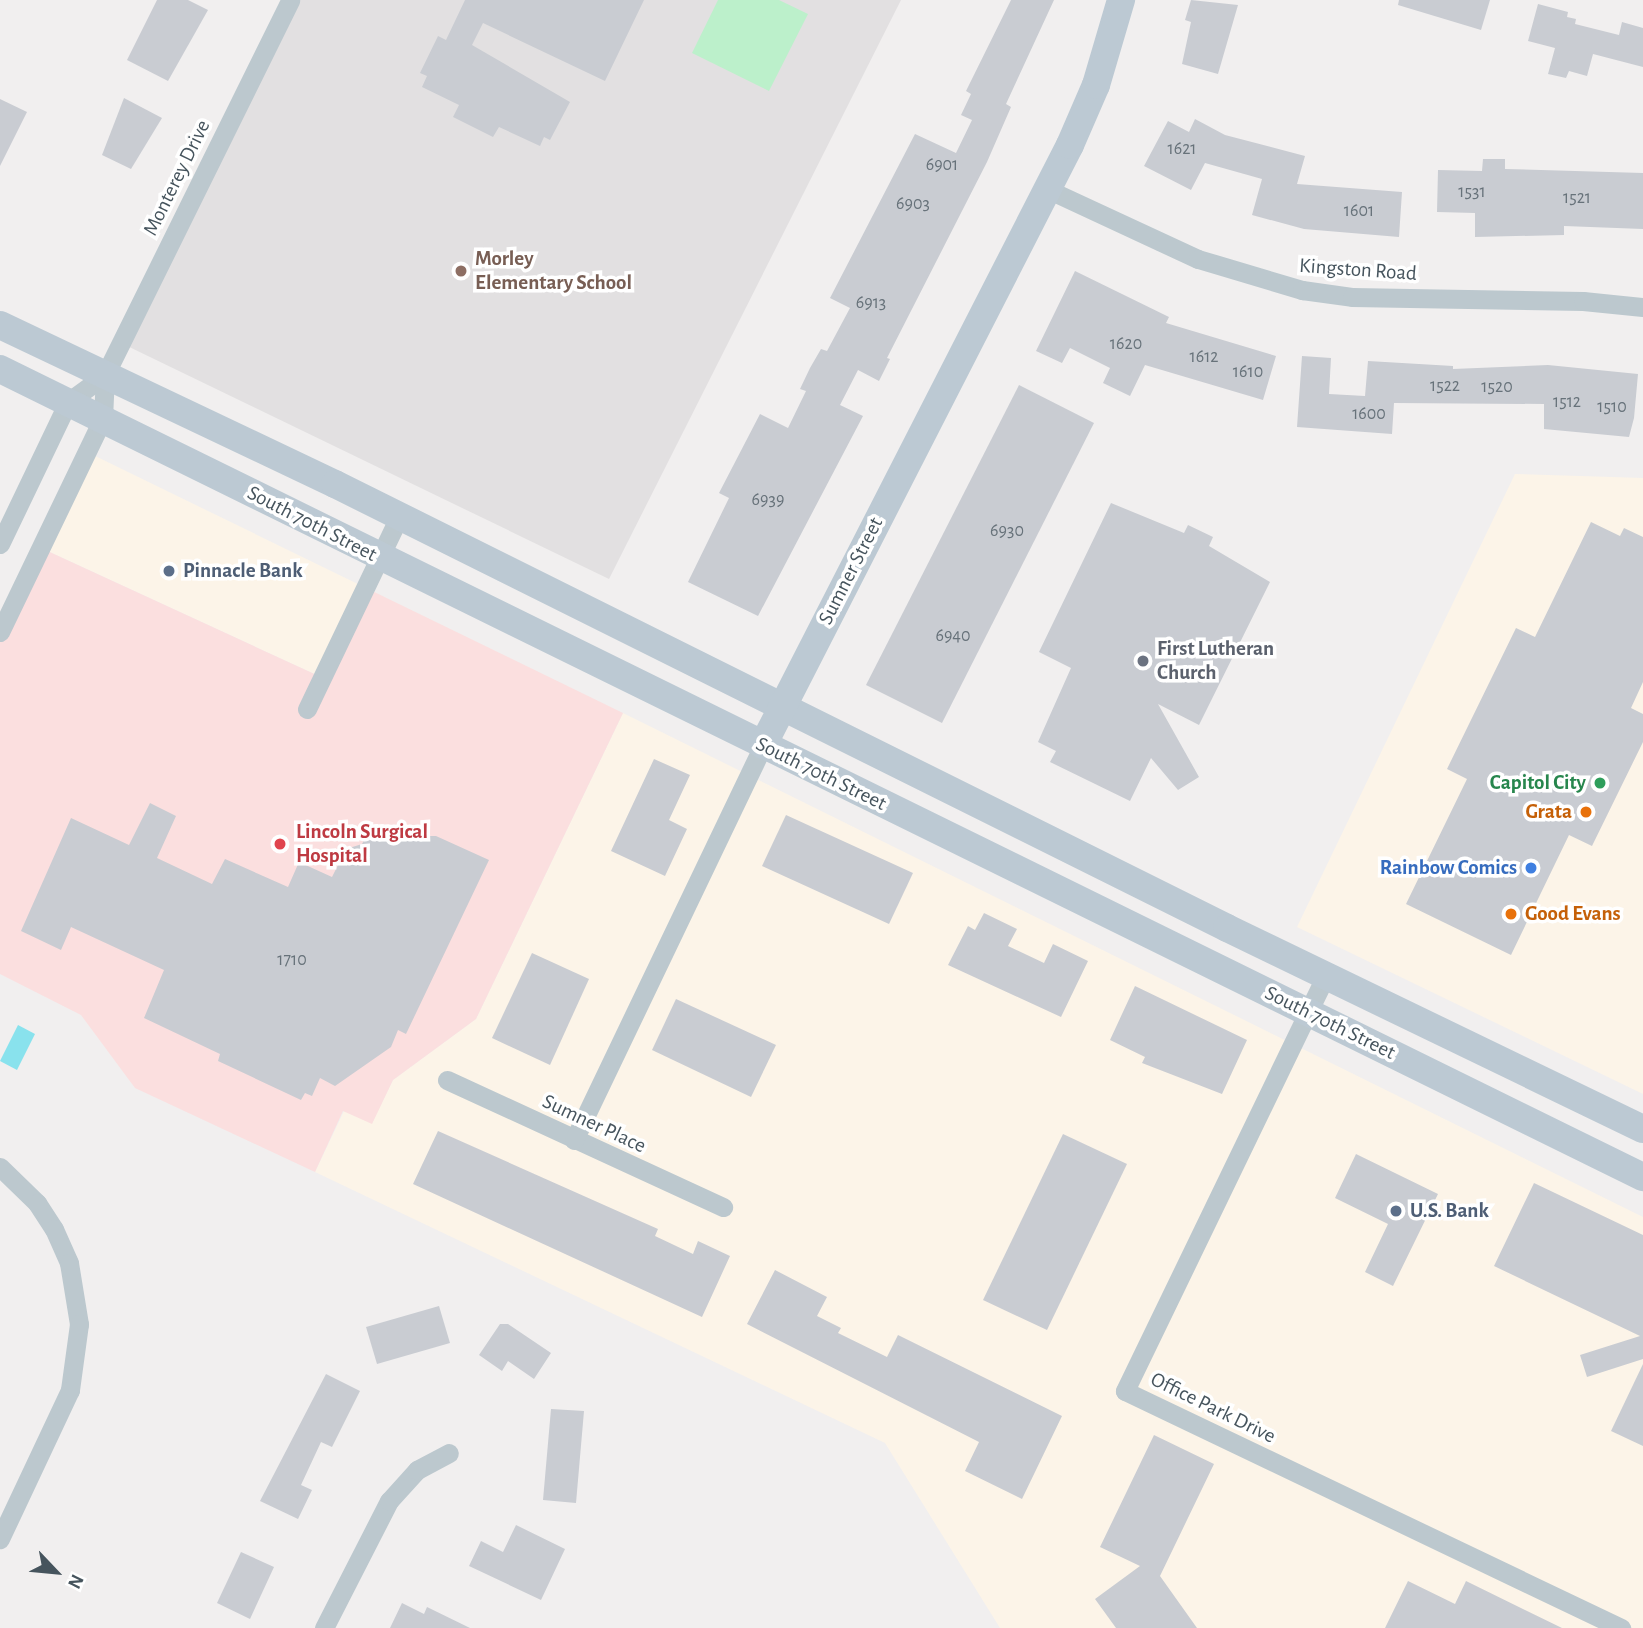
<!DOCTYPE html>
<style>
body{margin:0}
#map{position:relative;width:1643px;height:1628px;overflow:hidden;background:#f1efef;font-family:"Alegreya Sans",sans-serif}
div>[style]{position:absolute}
.commercial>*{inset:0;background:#fcf4e8}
.education>*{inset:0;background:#e2e0e1}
.medical>*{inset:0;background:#fbdfdf}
.green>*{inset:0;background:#bcf0cb}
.water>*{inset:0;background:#89e2ed}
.building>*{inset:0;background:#c9ccd2}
.street>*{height:19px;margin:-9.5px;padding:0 9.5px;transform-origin:9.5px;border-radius:9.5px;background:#bcc8ce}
.secondary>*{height:28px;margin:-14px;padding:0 14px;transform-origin:14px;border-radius:14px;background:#bcc9d3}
.dots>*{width:19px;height:19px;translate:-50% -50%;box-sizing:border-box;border:4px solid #fff;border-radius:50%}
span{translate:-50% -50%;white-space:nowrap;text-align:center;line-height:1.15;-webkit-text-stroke:7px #fff;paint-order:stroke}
.number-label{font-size:18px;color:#67727a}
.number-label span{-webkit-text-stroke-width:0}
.street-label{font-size:21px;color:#46545d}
.education-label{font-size:21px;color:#785e54;font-weight:700}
.left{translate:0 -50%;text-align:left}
.service-label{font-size:21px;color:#4e5e75;font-weight:700}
.worship-label{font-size:21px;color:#5b616d;font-weight:700}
.leisure-label{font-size:21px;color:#27864d;font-weight:700}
.right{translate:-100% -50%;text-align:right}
.food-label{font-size:21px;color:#c56008;font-weight:700}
.health-label{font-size:21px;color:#be3a42;font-weight:700}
.shop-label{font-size:21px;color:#366cbe;font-weight:700}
.north{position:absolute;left:21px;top:1537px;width:70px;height:70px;-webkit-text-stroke:5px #fff;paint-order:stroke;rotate:116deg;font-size:19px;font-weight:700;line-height:28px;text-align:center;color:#46545d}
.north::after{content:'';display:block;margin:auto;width:24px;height:32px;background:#46545d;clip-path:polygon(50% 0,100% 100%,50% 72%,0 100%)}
</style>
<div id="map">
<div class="commercial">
<i style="clip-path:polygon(87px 452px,364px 587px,321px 677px,41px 548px)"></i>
<i style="clip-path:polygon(1515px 474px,1643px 478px,1643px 1094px,1297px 927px)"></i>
<i style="clip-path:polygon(623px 713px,1643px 1217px,1643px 1628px,1000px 1628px,885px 1443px,315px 1172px,344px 1111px,372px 1123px,393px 1080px,476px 1019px)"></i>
</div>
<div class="education">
<i style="clip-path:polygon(290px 0,901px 0,609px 579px,121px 343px)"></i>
</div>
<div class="medical">
<i style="clip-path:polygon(41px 548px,321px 677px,364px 587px,623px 713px,476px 1019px,393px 1080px,372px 1124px,343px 1111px,315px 1172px,135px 1088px,81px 1015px,0 974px,0 632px)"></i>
</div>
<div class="green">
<i style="clip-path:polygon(718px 0,779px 0,808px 14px,769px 91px,692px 53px)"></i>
</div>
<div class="water">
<i style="clip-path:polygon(18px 1025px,35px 1034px,17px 1070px,0 1061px)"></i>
</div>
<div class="building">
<i style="clip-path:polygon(157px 0,188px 0,208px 10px,168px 81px,127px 60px)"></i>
<i style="clip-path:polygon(465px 0,644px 0,605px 81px,483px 23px,472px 45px,570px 102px,550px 140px,544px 137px,540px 146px,499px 127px,493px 137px,453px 117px,459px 105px,422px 87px,427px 76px,420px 73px,438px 36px,446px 40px)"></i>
<i style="clip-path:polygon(1011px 0,1054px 0,1006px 104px,1011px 107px,987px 162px,887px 358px,890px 359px,879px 381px,858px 370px,840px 405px,863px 416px,758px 616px,688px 582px,729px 498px,719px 493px,760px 414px,788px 428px,806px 391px,800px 389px,810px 368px,821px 349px,827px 351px,850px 308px,830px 298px,915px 134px,956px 153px,972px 120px,961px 115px,971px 94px,966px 91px)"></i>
<i style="clip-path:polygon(1191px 0,1238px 5px,1218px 74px,1182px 64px,1191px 22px,1185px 20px)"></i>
<i style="clip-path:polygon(1399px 0,1490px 0,1481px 30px,1398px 5px)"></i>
<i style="clip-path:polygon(1538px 4px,1568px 12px,1567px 17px,1576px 19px,1575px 24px,1619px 35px,1622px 22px,1643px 28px,1643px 67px,1593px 54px,1587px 76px,1569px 71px,1566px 78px,1548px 74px,1555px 48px,1528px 41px)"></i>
<i style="clip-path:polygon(124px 98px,162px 118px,131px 169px,102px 155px)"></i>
<i style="clip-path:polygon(0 99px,27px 112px,0 166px)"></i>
<i style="clip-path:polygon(1195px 119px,1225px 135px,1305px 156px,1297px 184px,1402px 192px,1399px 237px,1304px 229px,1252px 215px,1262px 179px,1205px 163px,1191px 190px,1144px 166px,1168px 121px,1189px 132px)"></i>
<i style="clip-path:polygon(1483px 159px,1505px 159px,1505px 169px,1643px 173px,1643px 229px,1564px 226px,1564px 235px,1475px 237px,1475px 213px,1437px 212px,1438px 170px,1482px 171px)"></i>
<i style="clip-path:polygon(1075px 271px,1169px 317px,1166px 323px,1276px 356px,1263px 400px,1145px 365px,1130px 396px,1103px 383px,1110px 368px,1070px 348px,1062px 363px,1036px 351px)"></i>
<i style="clip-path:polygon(1302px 356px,1331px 358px,1329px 394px,1365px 396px,1368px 361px,1453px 366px,1453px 369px,1548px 365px,1638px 374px,1634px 418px,1629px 437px,1544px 429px,1544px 404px,1394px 403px,1392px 434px,1297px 427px)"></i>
<i style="clip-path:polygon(1019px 385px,1094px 423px,942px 723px,866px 685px)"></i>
<i style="clip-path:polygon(1111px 503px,1184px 533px,1188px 525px,1213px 537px,1209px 546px,1270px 582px,1199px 725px,1158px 704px,1199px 777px,1178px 790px,1151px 758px,1130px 801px,1050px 762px,1056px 751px,1038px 742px,1071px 668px,1039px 652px)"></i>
<i style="clip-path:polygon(1591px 522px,1620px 536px,1624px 528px,1643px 537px,1643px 682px,1631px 708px,1643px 714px,1643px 742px,1592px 846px,1569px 835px,1511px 955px,1406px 904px,1467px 779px,1447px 769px,1516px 628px,1535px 637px)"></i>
<i style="clip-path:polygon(654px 759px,690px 775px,669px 820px,687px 829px,665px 876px,611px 851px)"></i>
<i style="clip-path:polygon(150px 803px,176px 816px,157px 858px,212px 884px,225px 859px,288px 887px,299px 862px,332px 877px,346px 849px,362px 844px,368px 833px,381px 839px,387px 828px,405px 836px,436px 836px,489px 860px,406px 1034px,398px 1030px,391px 1047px,335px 1086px,320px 1078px,312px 1096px,305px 1093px,301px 1100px,218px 1061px,220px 1054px,144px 1018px,164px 970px,71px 927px,61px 950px,21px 931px,71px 818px,129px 845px)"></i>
<i style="clip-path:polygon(786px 815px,913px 873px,889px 924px,762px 866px)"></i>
<i style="clip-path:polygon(984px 913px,1017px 929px,1008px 946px,1044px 963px,1053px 944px,1088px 961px,1061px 1017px,948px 965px,968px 926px,975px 930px)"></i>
<i style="clip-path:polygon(532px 953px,589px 979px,550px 1065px,492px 1038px)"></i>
<i style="clip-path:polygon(1135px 986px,1247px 1040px,1222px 1094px,1142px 1063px,1145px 1057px,1110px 1040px)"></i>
<i style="clip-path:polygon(676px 999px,776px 1045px,751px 1097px,652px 1050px)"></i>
<i style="clip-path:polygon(438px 1131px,658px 1229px,655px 1236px,693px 1254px,698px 1241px,730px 1256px,702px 1317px,413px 1184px)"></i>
<i style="clip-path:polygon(1063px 1134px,1127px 1164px,1047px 1330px,983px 1300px)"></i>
<i style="clip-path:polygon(1356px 1154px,1438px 1194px,1393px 1286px,1365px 1272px,1388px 1224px,1335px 1198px)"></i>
<i style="clip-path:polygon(1534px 1183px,1643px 1235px,1643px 1359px,1587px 1377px,1580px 1355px,1640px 1336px,1494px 1266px)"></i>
<i style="clip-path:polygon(775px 1270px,827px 1297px,817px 1316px,841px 1328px,838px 1333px,887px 1357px,898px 1335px,1062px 1416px,1022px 1499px,965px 1471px,979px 1442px,747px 1324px)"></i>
<i style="clip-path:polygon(439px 1306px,450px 1343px,377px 1364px,366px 1327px)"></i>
<i style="clip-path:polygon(500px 1324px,508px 1324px,551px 1353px,534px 1379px,508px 1361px,502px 1371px,479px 1355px)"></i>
<i style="clip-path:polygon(1643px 1364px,1643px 1446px,1611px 1431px)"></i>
<i style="clip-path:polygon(326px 1374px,360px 1391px,332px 1447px,321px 1442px,301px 1485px,312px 1490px,298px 1519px,260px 1501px)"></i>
<i style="clip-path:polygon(551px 1409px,584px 1411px,576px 1503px,543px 1500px)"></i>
<i style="clip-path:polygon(1154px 1435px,1214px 1464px,1160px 1576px,1197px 1628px,1116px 1628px,1095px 1599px,1140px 1566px,1100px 1547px)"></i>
<i style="clip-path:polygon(516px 1525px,565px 1549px,541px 1600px,469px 1566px,481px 1541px,503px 1552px)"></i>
<i style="clip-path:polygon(241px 1552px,274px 1567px,250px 1619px,217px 1603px)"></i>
<i style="clip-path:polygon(1408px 1581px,1455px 1604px,1466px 1581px,1562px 1628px,1385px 1628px)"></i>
<i style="clip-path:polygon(402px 1603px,424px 1614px,427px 1607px,470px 1628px,390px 1628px)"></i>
</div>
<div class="street">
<i style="left:1047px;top:189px;width:166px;rotate:24.9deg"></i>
<i style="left:1198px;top:259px;width:109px;rotate:16.6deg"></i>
<i style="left:1302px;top:290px;width:50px;rotate:8deg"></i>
<i style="left:1352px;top:297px;width:231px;rotate:1deg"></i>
<i style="left:1583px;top:301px;width:60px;rotate:5.7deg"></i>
<i style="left:0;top:544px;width:157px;rotate:-64.4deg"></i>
<i style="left:68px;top:402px;width:46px;rotate:-36.1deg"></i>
<i style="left:0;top:632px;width:237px;rotate:-64.3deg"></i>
<i style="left:103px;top:418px;width:43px;rotate:-87.3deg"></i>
<i style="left:105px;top:375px;width:418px;rotate:-63.7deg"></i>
<i style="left:307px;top:709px;width:213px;rotate:-64.4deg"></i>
<i style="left:1326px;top:975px;width:462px;rotate:115.8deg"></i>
<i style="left:1125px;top:1391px;width:550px;rotate:25.54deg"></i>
<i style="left:447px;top:1080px;width:304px;rotate:24.7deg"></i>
<i style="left:574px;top:1140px;width:438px;rotate:-64.4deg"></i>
<i style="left:0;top:1167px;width:52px;rotate:44.2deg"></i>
<i style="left:37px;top:1203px;width:31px;rotate:57deg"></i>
<i style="left:54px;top:1229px;width:37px;rotate:66deg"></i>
<i style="left:69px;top:1263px;width:62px;rotate:80.7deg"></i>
<i style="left:79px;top:1324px;width:67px;rotate:97.8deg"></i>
<i style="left:70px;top:1390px;width:165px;rotate:115.2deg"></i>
<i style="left:324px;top:1628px;width:143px;rotate:-62.9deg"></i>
<i style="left:389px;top:1501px;width:42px;rotate:-47.9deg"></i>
<i style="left:417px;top:1470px;width:36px;rotate:-28deg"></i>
</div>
<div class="secondary">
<i style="left:0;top:325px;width:371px;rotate:25.4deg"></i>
<i style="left:335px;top:484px;width:996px;rotate:26.46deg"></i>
<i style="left:1227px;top:928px;width:462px;rotate:25.8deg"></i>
<i style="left:0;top:369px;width:1831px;rotate:26.19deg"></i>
<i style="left:763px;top:745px;width:674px;rotate:-62.9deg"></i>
<i style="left:1070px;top:145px;width:65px;rotate:-66.6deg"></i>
<i style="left:1096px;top:85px;width:89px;rotate:-73.6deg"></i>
</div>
<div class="dots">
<i style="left:461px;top:271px;background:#8d6e63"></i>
<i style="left:169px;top:571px;background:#5c6f8a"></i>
<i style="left:1143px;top:661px;background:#6b7280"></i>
<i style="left:1600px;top:783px;background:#2e9e5b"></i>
<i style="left:1586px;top:812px;background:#e8710a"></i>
<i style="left:280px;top:844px;background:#e0444e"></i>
<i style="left:1531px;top:868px;background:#3f7fe0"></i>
<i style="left:1511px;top:914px;background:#e8710a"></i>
<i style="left:1396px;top:1211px;background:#5c6f8a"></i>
</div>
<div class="number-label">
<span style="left:1182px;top:149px">1621</span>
<span style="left:942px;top:165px">6901</span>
<span style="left:1472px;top:192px">1531</span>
<span style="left:1577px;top:198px">1521</span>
<span style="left:913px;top:204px">6903</span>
<span style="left:1359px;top:211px">1601</span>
<span style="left:871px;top:303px">6913</span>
<span style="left:1126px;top:344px">1620</span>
<span style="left:1204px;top:357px">1612</span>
<span style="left:1248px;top:372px">1610</span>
<span style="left:1445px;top:386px">1522</span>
<span style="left:1497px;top:387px">1520</span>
<span style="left:1567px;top:402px">1512</span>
<span style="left:1612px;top:407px">1510</span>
<span style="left:1369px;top:414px">1600</span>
<span style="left:768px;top:500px">6939</span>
<span style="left:1007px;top:531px">6930</span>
<span style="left:953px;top:636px">6940</span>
<span style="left:292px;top:960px">1710</span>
</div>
<div class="street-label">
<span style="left:177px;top:178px;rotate:-64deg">Monterey Drive</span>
<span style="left:1358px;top:270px;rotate:4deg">Kingston Road</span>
<span style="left:312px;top:524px;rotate:27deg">South 70th Street</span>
<span style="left:851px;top:571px;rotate:-63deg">Sumner Street</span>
<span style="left:821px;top:774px;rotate:26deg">South 70th Street</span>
<span style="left:1330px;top:1023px;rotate:26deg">South 70th Street</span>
<span style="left:594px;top:1124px;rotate:25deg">Sumner Place</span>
<span style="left:1213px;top:1408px;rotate:26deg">Office Park Drive</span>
</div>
<div class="education-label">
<span class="left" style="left:475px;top:271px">Morley<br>Elementary School</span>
</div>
<div class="service-label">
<span class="left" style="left:183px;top:571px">Pinnacle Bank</span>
<span class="left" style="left:1410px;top:1211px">U.S. Bank</span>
</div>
<div class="worship-label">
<span class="left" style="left:1157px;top:661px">First Lutheran<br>Church</span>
</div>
<div class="leisure-label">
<span class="right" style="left:1586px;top:783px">Capitol City</span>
</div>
<div class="food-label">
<span class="right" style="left:1572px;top:812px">Grata</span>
<span class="left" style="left:1525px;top:914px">Good Evans</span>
</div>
<div class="health-label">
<span class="left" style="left:296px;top:844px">Lincoln Surgical<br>Hospital</span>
</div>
<div class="shop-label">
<span class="right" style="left:1517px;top:868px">Rainbow Comics</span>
</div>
<div class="north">N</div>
</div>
